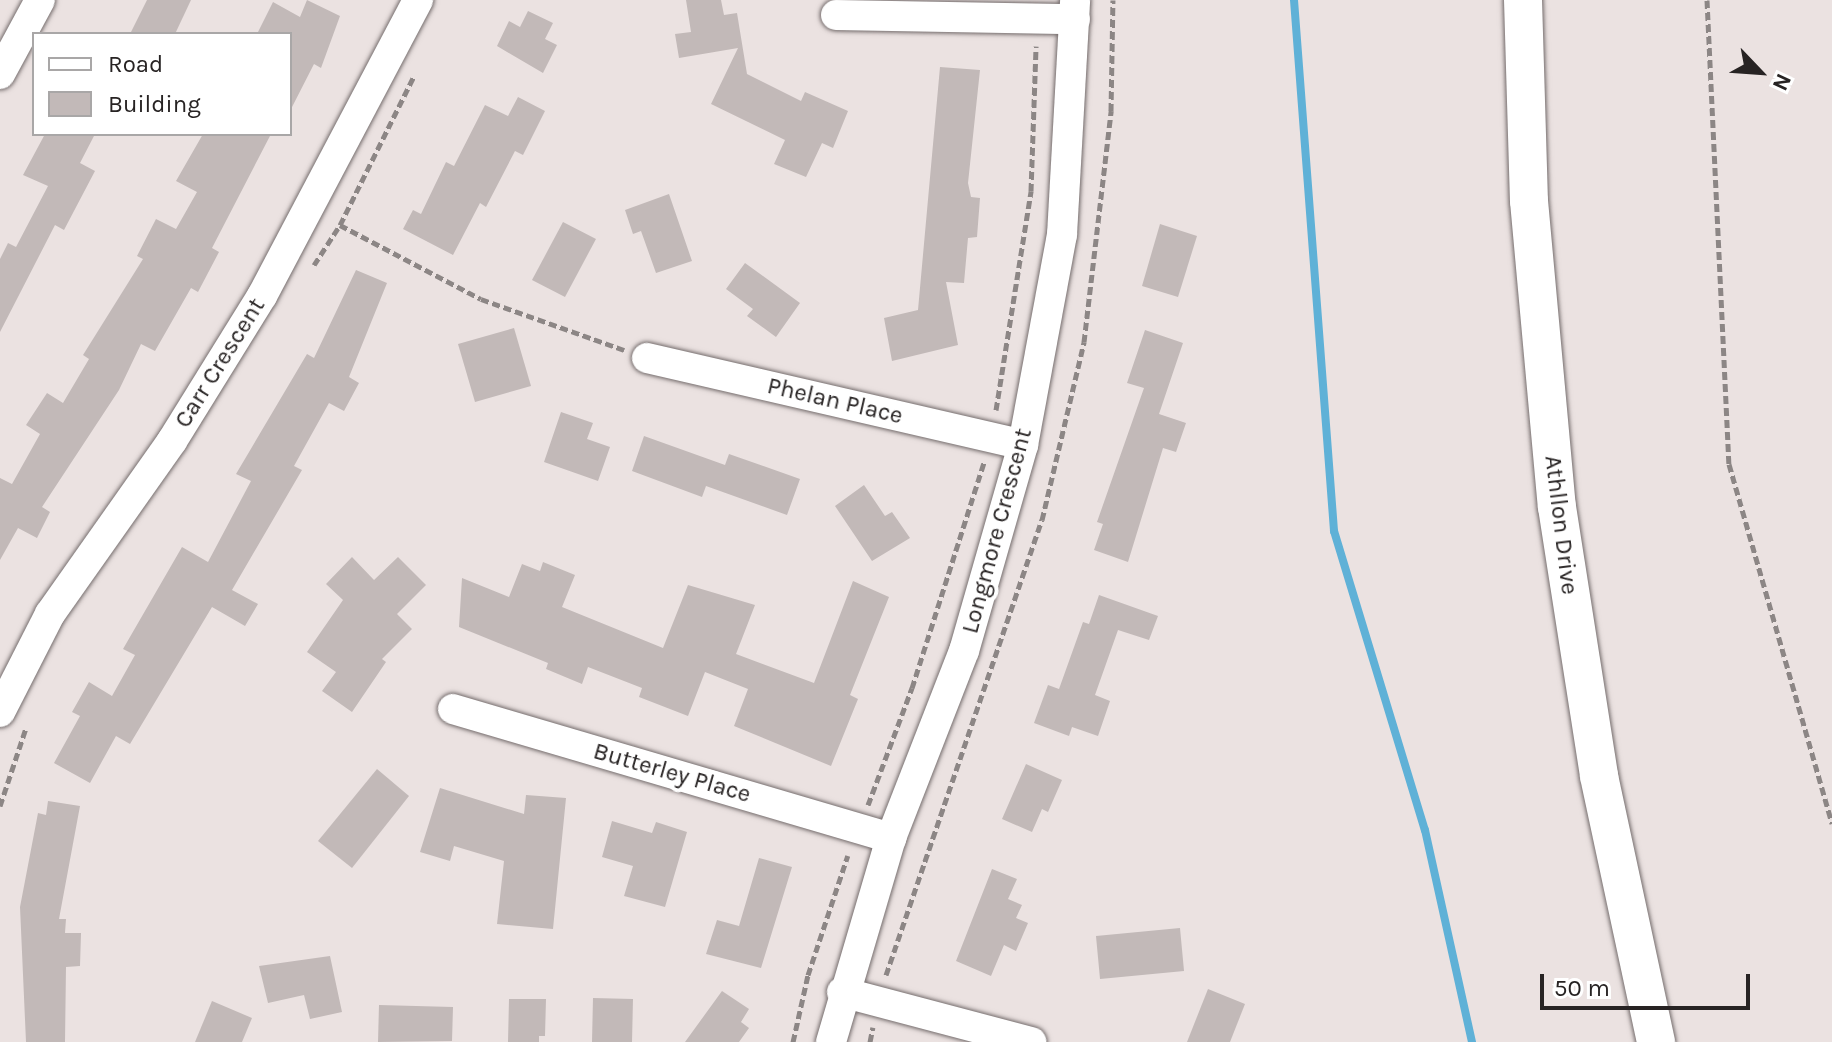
<!DOCTYPE html>
<style>
body{margin:0}
#map{position:relative;width:1832px;height:1042px;overflow:hidden;background:#ebe2e1;font-family:Karla,sans-serif}
div>[style]{position:absolute}
.stream>*{height:8px;margin:-4px;padding:0 4px;transform-origin:4px;border-radius:4px;background:#5fb1d7}
.building>*{inset:0;background:#c2b9b8}
.path>*{height:5px;margin-top:-2.5px;transform-origin:0;background:repeating-linear-gradient(90deg,#8c8685 0 8px,transparent 0 12px)}
.roads{filter:drop-shadow(0 0 2px #756d6d) drop-shadow(0 0 2px #756d6d)}
.minor>*{height:30px;margin:-15px;padding:0 15px;transform-origin:15px;border-radius:15px;background:#fff}
.major>*{height:38px;margin:-19px;padding:0 19px;transform-origin:19px;border-radius:19px;background:#fff}
span{translate:-50% -50%;white-space:nowrap;text-align:center;line-height:1.15;-webkit-text-stroke:8px #fff;paint-order:stroke}
.street-label{font-size:24px;color:#272323}
.legend{position:absolute;left:32px;top:32px;width:260px;height:104px;box-sizing:border-box;background:#fff;border:2px solid #a9a7a7;margin:0;padding:10px 14px;list-style:none;font-size:24px;color:#272323}
.legend li{display:flex;align-items:center;gap:16px;height:40px}
.legend b{width:40px;border:2px solid #a9a7a7}
.north{position:absolute;left:1720px;top:32px;width:80px;height:80px;-webkit-text-stroke:6px #fff;paint-order:stroke;rotate:115deg;font-size:22px;font-weight:700;line-height:32px;text-align:center;color:#272323}
.north::after{content:'';display:block;margin:auto;width:28px;height:36px;background:#272323;clip-path:polygon(50% 0,100% 100%,50% 72%,0 100%)}
.scale{position:absolute;left:1540px;top:974px;width:210px;height:36px;box-sizing:border-box;border:4px solid #272323;border-top:0;padding-left:10px;font-size:24px;line-height:28px;white-space:nowrap;color:#272323;-webkit-text-stroke:6px #fff;paint-order:stroke}
</style>
<div id="map">
<div class="stream">
<i style="left:1294px;top:0;width:533px;rotate:85.69deg"></i>
<i style="left:1334px;top:531px;width:313px;rotate:73.1deg"></i>
<i style="left:1425px;top:830px;width:217px;rotate:77.5deg"></i>
</div>
<div class="building">
<i style="clip-path:polygon(147px 0,191px 0,175px 34px,130px 34px)"></i>
<i style="clip-path:polygon(307px 0,340px 16px,321px 68px,314px 64px,290px 111px,290px 34px,257px 34px,273px 2px,300px 17px)"></i>
<i style="clip-path:polygon(686px 0,721px 0,724px 15px,737px 13px,747px 74px,801px 101px,805px 92px,848px 111px,833px 148px,822px 143px,806px 177px,774px 164px,785px 140px,711px 104px,738px 48px,679px 58px,675px 34px,691px 32px)"></i>
<i style="clip-path:polygon(528px 11px,553px 23px,545px 39px,557px 45px,543px 73px,497px 46px,509px 21px,520px 27px)"></i>
<i style="clip-path:polygon(940px 67px,980px 70px,968px 183px,971px 197px,980px 198px,977px 237px,968px 238px,964px 283px,946px 282px,958px 345px,892px 361px,884px 318px,918px 310px)"></i>
<i style="clip-path:polygon(518px 97px,545px 111px,523px 155px,515px 151px,486px 207px,480px 203px,453px 255px,403px 229px,413px 210px,421px 214px,446px 162px,454px 166px,485px 105px,508px 116px)"></i>
<i style="clip-path:polygon(45px 134px,95px 134px,80px 163px,95px 171px,64px 230px,55px 225px,0 332px,0 259px,8px 243px,16px 247px,48px 186px,23px 175px)"></i>
<i style="clip-path:polygon(203px 134px,271px 134px,212px 248px,219px 252px,198px 292px,191px 288px,155px 351px,141px 344px,119px 390px,42px 507px,50px 512px,37px 538px,18px 528px,0 560px,0 478px,12px 484px,40px 434px,26px 425px,47px 393px,63px 403px,89px 359px,83px 355px,143px 259px,137px 256px,156px 219px,176px 229px,197px 192px,176px 181px)"></i>
<i style="clip-path:polygon(669px 194px,692px 261px,656px 273px,641px 231px,633px 234px,625px 210px)"></i>
<i style="clip-path:polygon(563px 222px,596px 239px,565px 297px,532px 280px)"></i>
<i style="clip-path:polygon(1160px 224px,1197px 236px,1178px 297px,1142px 286px)"></i>
<i style="clip-path:polygon(745px 263px,800px 303px,776px 337px,747px 316px,753px 309px,726px 289px)"></i>
<i style="clip-path:polygon(356px 270px,387px 283px,349px 377px,359px 383px,344px 411px,329px 403px,294px 466px,302px 470px,232px 590px,258px 604px,245px 626px,212px 607px,130px 744px,116px 736px,90px 783px,54px 763px,80px 716px,72px 712px,89px 682px,112px 696px,135px 655px,123px 649px,182px 547px,208px 562px,251px 481px,236px 474px,307px 354px,314px 358px)"></i>
<i style="clip-path:polygon(514px 328px,531px 386px,475px 402px,458px 344px)"></i>
<i style="clip-path:polygon(1145px 330px,1183px 343px,1159px 414px,1186px 423px,1176px 452px,1163px 448px,1128px 562px,1094px 550px,1103px 524px,1097px 522px,1144px 388px,1127px 383px)"></i>
<i style="clip-path:polygon(561px 412px,593px 423px,587px 439px,610px 447px,598px 481px,544px 462px)"></i>
<i style="clip-path:polygon(644px 436px,725px 465px,729px 454px,800px 479px,787px 515px,706px 486px,702px 497px,632px 471px)"></i>
<i style="clip-path:polygon(864px 485px,885px 516px,892px 512px,910px 538px,872px 561px,835px 506px)"></i>
<i style="clip-path:polygon(352px 557px,374px 580px,398px 557px,426px 585px,397px 614px,412px 629px,382px 659px,386px 662px,352px 712px,322px 691px,336px 672px,307px 652px,343px 600px,326px 584px)"></i>
<i style="clip-path:polygon(543px 562px,575px 575px,562px 607px,663px 648px,688px 585px,755px 605px,736px 654px,814px 683px,853px 581px,889px 597px,850px 695px,858px 699px,831px 766px,734px 726px,748px 689px,705px 672px,688px 716px,639px 697px,642px 688px,588px 667px,582px 684px,546px 669px,548px 663px,459px 627px,462px 578px,509px 597px,522px 564px,540px 571px)"></i>
<i style="clip-path:polygon(1099px 595px,1158px 616px,1149px 640px,1118px 630px,1095px 695px,1110px 701px,1098px 736px,1072px 727px,1069px 736px,1034px 723px,1048px 685px,1059px 689px,1083px 622px,1089px 624px)"></i>
<i style="clip-path:polygon(1026px 764px,1062px 780px,1048px 812px,1042px 809px,1032px 832px,1002px 819px)"></i>
<i style="clip-path:polygon(377px 769px,409px 796px,352px 868px,318px 841px)"></i>
<i style="clip-path:polygon(440px 788px,524px 814px,526px 795px,566px 798px,553px 929px,497px 924px,504px 861px,454px 846px,450px 861px,420px 852px)"></i>
<i style="clip-path:polygon(48px 801px,80px 806px,59px 919px,66px 919px,65px 933px,81px 933px,80px 966px,66px 967px,65px 1042px,26px 1042px,20px 907px,38px 813px,46px 815px)"></i>
<i style="clip-path:polygon(612px 821px,652px 833px,656px 822px,687px 832px,665px 907px,624px 896px,633px 866px,602px 857px)"></i>
<i style="clip-path:polygon(759px 858px,792px 867px,761px 968px,706px 954px,717px 920px,739px 926px)"></i>
<i style="clip-path:polygon(992px 869px,1017px 879px,1008px 899px,1022px 905px,1016px 918px,1028px 923px,1016px 951px,1004px 945px,991px 976px,956px 961px)"></i>
<i style="clip-path:polygon(1180px 928px,1184px 971px,1100px 979px,1096px 936px)"></i>
<i style="clip-path:polygon(330px 956px,342px 1012px,310px 1019px,304px 995px,268px 1003px,259px 966px)"></i>
<i style="clip-path:polygon(1208px 989px,1245px 1004px,1230px 1042px,1187px 1042px)"></i>
<i style="clip-path:polygon(722px 991px,749px 1009px,741px 1022px,749px 1028px,739px 1042px,685px 1042px)"></i>
<i style="clip-path:polygon(593px 998px,633px 999px,632px 1042px,592px 1042px)"></i>
<i style="clip-path:polygon(509px 999px,546px 999px,545px 1036px,539px 1036px,539px 1042px,508px 1042px)"></i>
<i style="clip-path:polygon(212px 1001px,252px 1018px,242px 1042px,195px 1042px)"></i>
<i style="clip-path:polygon(379px 1005px,453px 1007px,452px 1041px,378px 1042px)"></i>
</div>
<div class="path">
<i style="left:1707px;top:0;width:465px;rotate:87.3deg"></i>
<i style="left:1729px;top:464px;width:374px;rotate:74deg"></i>
<i style="left:340px;top:225px;width:159px;rotate:27.7deg"></i>
<i style="left:481px;top:299px;width:152px;rotate:19.6deg"></i>
<i style="left:314px;top:265px;width:48px;rotate:-57deg"></i>
<i style="left:340px;top:225px;width:166px;rotate:-63.6deg"></i>
<i style="left:996px;top:410px;width:222px;rotate:-80.9deg"></i>
<i style="left:1031px;top:191px;width:145px;rotate:-88deg"></i>
<i style="left:868px;top:805px;width:125px;rotate:-69.4deg"></i>
<i style="left:912px;top:688px;width:237px;rotate:-72.3deg"></i>
<i style="left:0;top:806px;width:82px;rotate:-71.6deg"></i>
<i style="left:886px;top:975px;width:481px;rotate:-71.1deg"></i>
<i style="left:1042px;top:520px;width:183px;rotate:-76.7deg"></i>
<i style="left:1084px;top:342px;width:233px;rotate:-83.3deg"></i>
<i style="left:1111px;top:111px;width:111px;rotate:-89deg"></i>
<i style="left:793px;top:1042px;width:69px;rotate:-77.4deg"></i>
<i style="left:808px;top:975px;width:126px;rotate:-71.6deg"></i>
<i style="left:870px;top:1042px;width:15px;rotate:-79deg"></i>
</div>
<div class="roads">
<div class="minor">
<i style="left:836px;top:15px;width:239px;rotate:1deg"></i>
<i style="left:0;top:74px;width:84px;rotate:-61.6deg"></i>
<i style="left:647px;top:358px;width:386px;rotate:13deg"></i>
<i style="left:453px;top:709px;width:457px;rotate:16.4deg"></i>
<i style="left:0;top:712px;width:110px;rotate:-63deg"></i>
<i style="left:50px;top:614px;width:212px;rotate:-54.8deg"></i>
<i style="left:172px;top:441px;width:171px;rotate:-58.2deg"></i>
<i style="left:262px;top:296px;width:335px;rotate:-62.2deg"></i>
<i style="left:842px;top:992px;width:196px;rotate:14.8deg"></i>
<i style="left:831px;top:1042px;width:213px;rotate:-73.6deg"></i>
<i style="left:891px;top:838px;width:201px;rotate:-68.7deg"></i>
<i style="left:964px;top:651px;width:214px;rotate:-74deg"></i>
<i style="left:1023px;top:445px;width:214px;rotate:-79.5deg"></i>
<i style="left:1062px;top:235px;width:235px;rotate:-86.8deg"></i>
</div>
<div class="major">
<i style="left:1523px;top:0;width:201px;rotate:88.3deg"></i>
<i style="left:1529px;top:201px;width:307px;rotate:84.8deg"></i>
<i style="left:1557px;top:507px;width:272px;rotate:81.1deg"></i>
<i style="left:1599px;top:776px;width:272px;rotate:77.9deg"></i>
</div>
</div>
<div class="street-label">
<span style="left:220px;top:363px;rotate:-58deg">Carr Crescent</span>
<span style="left:835px;top:401px;rotate:13deg">Phelan Place</span>
<span style="left:1561px;top:525px;rotate:83deg">Athllon Drive</span>
<span style="left:997px;top:531px;rotate:-75deg">Longmore Crescent</span>
<span style="left:672px;top:773px;rotate:16deg">Butterley Place</span>
</div>
<ul class="legend">
<li><b style="height:10px;background:#fff"></b>Road</li>
<li><b style="height:22px;background:#c2b9b8"></b>Building</li>
</ul>
<div class="north">N</div>
<div class="scale">50 m</div>
</div>
